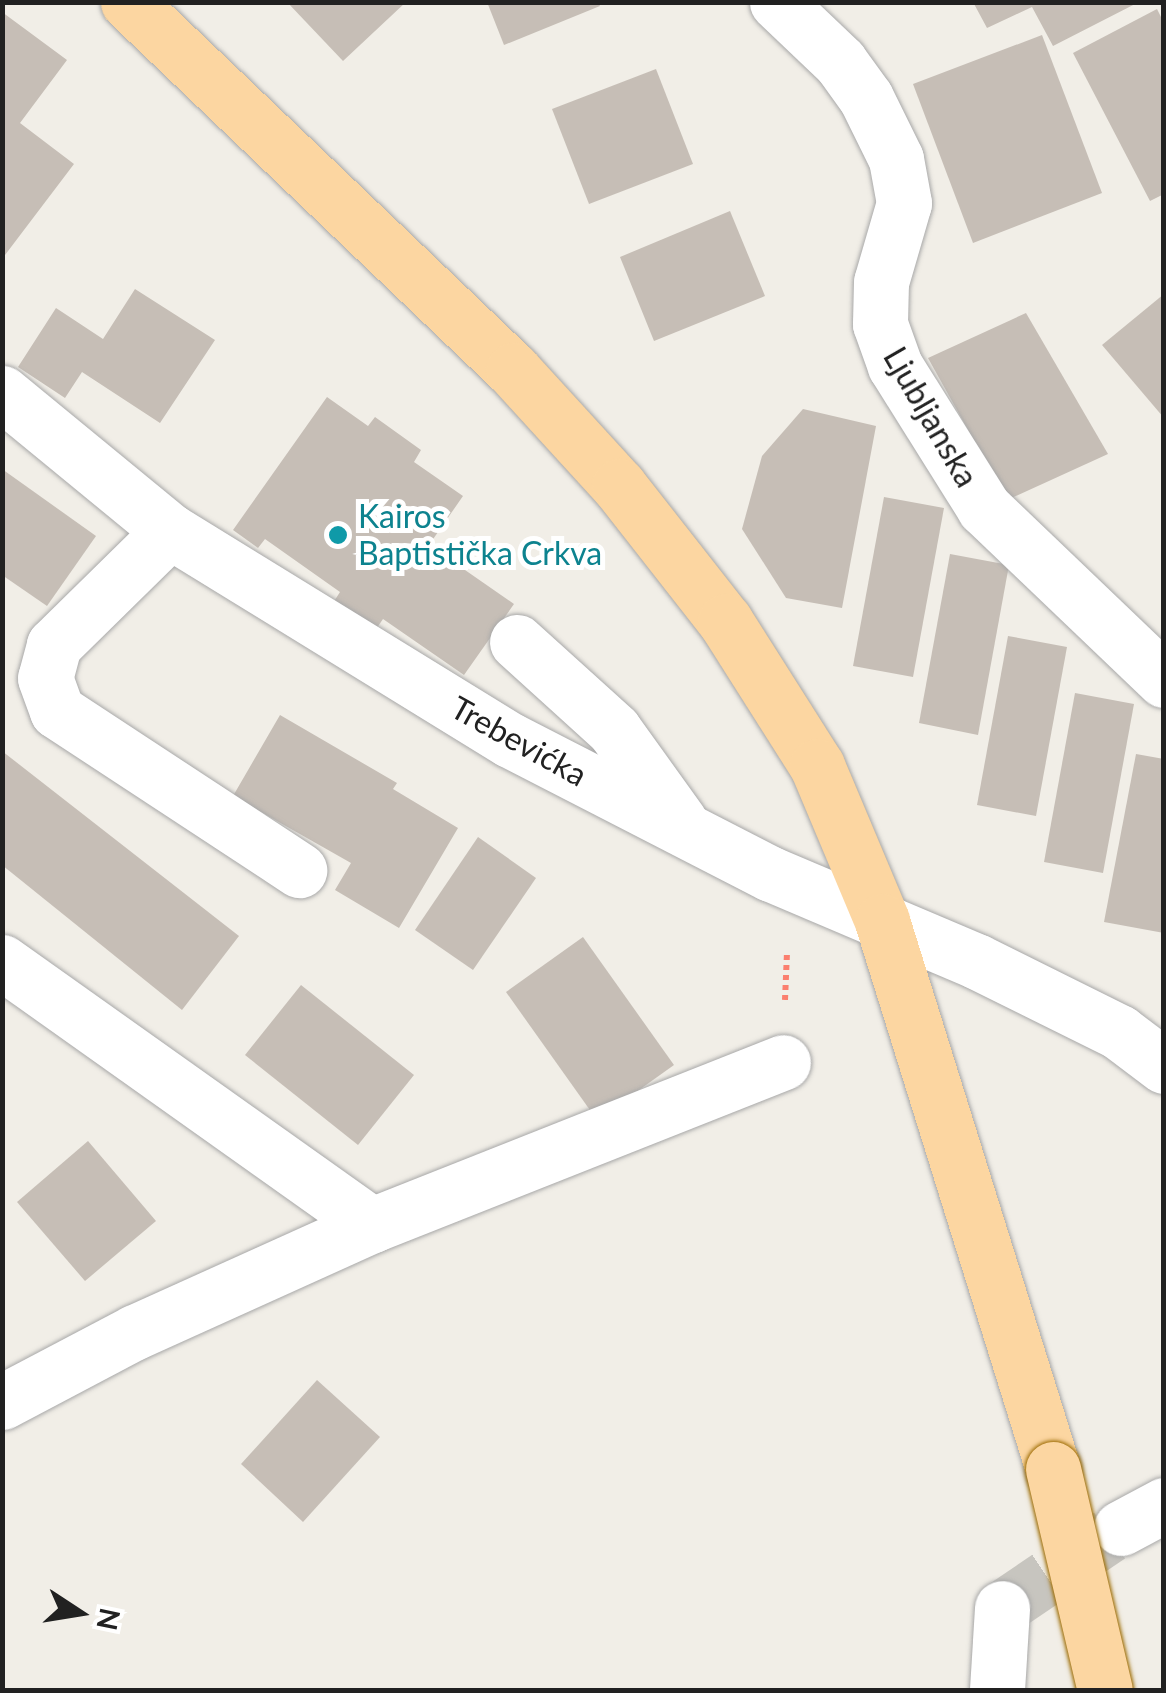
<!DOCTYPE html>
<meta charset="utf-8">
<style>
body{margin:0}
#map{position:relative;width:1166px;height:1693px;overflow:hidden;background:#f1eee7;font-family:Lato,sans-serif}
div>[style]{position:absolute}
.building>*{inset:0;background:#c6beb6}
.minor-tunnel>*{height:55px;margin-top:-27.5px;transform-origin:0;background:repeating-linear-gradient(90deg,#c7c5bf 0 55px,transparent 0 83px)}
.path>*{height:6px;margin-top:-3px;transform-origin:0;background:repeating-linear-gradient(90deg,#fb7f6f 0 5px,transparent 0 10px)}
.roads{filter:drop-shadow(0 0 2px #a8a8a8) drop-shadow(0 0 2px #a8a8a8)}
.minor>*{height:55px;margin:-27.5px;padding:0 27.5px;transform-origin:27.5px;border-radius:27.5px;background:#fff}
.major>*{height:55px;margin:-27.5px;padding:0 27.5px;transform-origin:27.5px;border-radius:27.5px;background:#fcd6a1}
.bridges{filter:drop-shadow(0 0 2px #9d6b00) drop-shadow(0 0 2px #9d6b00)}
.major-bridge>*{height:55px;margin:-27.5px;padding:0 27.5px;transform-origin:27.5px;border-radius:27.5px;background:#fcd6a1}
.dots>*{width:28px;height:28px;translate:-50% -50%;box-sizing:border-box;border:5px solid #fff;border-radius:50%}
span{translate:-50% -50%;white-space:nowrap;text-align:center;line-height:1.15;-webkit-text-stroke:10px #fff;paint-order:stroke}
.street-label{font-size:32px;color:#212121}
.culture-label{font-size:32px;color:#0d838f}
.left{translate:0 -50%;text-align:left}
.frame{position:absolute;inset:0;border:5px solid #212121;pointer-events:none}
.north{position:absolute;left:30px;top:1563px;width:100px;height:100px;-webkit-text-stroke:8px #fff;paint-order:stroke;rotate:102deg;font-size:28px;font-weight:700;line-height:40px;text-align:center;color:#212121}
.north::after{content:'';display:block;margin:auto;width:35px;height:45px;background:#212121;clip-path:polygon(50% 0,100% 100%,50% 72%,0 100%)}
</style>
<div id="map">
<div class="building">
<i style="clip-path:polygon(287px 2px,406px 2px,343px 61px)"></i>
<i style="clip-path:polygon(487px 2px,598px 2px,600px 6px,504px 45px)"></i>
<i style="clip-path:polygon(973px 2px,1139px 2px,1053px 46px,1032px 7px,987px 28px)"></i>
<i style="clip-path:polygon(1157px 9px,1164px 23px,1164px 194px,1150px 201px,1073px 53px)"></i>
<i style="clip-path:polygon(2px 12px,67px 60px,20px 123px,74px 164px,2px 259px)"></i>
<i style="clip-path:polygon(1042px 35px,1102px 193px,973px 243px,913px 84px)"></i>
<i style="clip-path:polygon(656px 69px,693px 164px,589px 204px,552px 109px)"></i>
<i style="clip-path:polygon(730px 211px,765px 296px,654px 341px,620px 257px)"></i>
<i style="clip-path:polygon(135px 289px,215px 340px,160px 423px,82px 372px,65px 398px,18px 367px,56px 308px,103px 339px)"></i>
<i style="clip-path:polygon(1164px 294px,1164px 418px,1102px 345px)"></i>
<i style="clip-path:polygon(1026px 313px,1108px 454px,1007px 500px,928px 358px)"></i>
<i style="clip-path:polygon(327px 397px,368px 426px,375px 417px,421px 450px,414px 462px,463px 496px,429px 545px,514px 604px,464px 675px,383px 619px,372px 635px,331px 606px,340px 592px,265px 539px,258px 548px,233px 530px)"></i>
<i style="clip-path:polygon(803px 409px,876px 426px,842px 608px,786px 598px,742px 529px,762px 456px)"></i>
<i style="clip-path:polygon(2px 469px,96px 536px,47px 606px,2px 575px)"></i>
<i style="clip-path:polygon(884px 497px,944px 508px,913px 677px,853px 666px)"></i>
<i style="clip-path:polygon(950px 554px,1009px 565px,978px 735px,919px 723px)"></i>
<i style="clip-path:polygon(1008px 636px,1067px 647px,1036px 816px,977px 805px)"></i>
<i style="clip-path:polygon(1075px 693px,1134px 704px,1103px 873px,1044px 862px)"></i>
<i style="clip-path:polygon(280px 715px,397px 783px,393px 789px,458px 828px,399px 928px,335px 890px,351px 863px,233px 796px)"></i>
<i style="clip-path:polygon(2px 751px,239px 936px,182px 1010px,2px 865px)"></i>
<i style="clip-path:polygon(1136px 754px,1164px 759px,1164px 933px,1104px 922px)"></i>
<i style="clip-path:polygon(478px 837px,536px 878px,473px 970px,415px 930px)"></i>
<i style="clip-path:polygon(583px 937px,674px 1065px,597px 1120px,506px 992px)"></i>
<i style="clip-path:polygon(301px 985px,414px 1075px,358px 1145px,245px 1055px)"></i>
<i style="clip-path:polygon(88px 1141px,156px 1221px,85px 1281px,17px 1202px)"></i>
<i style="clip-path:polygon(317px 1380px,380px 1437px,303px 1522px,241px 1464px)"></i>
</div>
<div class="minor-tunnel">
<i style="left:1002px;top:1608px;width:130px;rotate:-34.1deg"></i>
</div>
<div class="path">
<i style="left:785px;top:1000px;width:48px;rotate:-87.6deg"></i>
</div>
<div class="roads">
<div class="minor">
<i style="left:777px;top:2px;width:87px;rotate:43.6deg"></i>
<i style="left:840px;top:62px;width:44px;rotate:54.2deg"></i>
<i style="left:866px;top:98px;width:68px;rotate:63.8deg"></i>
<i style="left:896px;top:159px;width:45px;rotate:79.7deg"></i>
<i style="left:904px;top:203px;width:82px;rotate:106.2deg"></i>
<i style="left:881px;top:282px;width:42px;rotate:91.4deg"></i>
<i style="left:880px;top:324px;width:45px;rotate:70.3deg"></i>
<i style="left:895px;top:366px;width:168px;rotate:57.9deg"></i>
<i style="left:984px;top:508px;width:249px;rotate:43.7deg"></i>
<i style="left:2px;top:393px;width:217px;rotate:39.4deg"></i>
<i style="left:170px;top:531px;width:399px;rotate:31.6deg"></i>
<i style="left:510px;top:740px;width:293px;rotate:27.2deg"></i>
<i style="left:771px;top:874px;width:223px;rotate:23deg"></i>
<i style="left:976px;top:961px;width:160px;rotate:26.4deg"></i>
<i style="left:1119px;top:1032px;width:56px;rotate:37.1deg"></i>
<i style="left:170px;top:531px;width:163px;rotate:135.5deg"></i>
<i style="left:54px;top:645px;width:34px;rotate:105deg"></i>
<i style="left:45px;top:678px;width:35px;rotate:70deg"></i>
<i style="left:57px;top:711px;width:290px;rotate:33.3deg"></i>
<i style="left:517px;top:642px;width:131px;rotate:42.2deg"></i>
<i style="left:614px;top:730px;width:113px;rotate:54.3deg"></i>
<i style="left:2px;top:962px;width:454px;rotate:35.4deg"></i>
<i style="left:2px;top:1402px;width:150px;rotate:-27.8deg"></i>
<i style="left:135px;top:1332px;width:260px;rotate:-24.3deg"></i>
<i style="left:372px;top:1225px;width:442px;rotate:-21.6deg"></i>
<i style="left:1121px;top:1528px;width:49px;rotate:-28.1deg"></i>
<i style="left:997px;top:1690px;width:82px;rotate:-86.5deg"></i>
</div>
<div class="major">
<i style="left:128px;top:2px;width:533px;rotate:43.71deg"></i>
<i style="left:513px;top:370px;width:157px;rotate:47.6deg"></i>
<i style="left:619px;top:486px;width:172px;rotate:51.9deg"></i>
<i style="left:725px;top:621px;width:172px;rotate:57.6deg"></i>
<i style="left:817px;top:766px;width:168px;rotate:67.2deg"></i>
<i style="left:882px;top:921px;width:574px;rotate:72.67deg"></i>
</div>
</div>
<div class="bridges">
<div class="major-bridge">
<i style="left:1053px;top:1469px;width:227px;rotate:76.8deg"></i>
</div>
</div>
<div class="dots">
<i style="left:338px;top:535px;background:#0f9aa8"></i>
</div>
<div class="street-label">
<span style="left:931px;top:417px;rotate:60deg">Ljubljanska</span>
<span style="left:519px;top:741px;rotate:29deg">Trebevićka</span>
</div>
<div class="culture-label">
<span class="left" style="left:358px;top:535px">Kairos<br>Baptistička Crkva</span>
</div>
<div class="frame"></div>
<div class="north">N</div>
</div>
